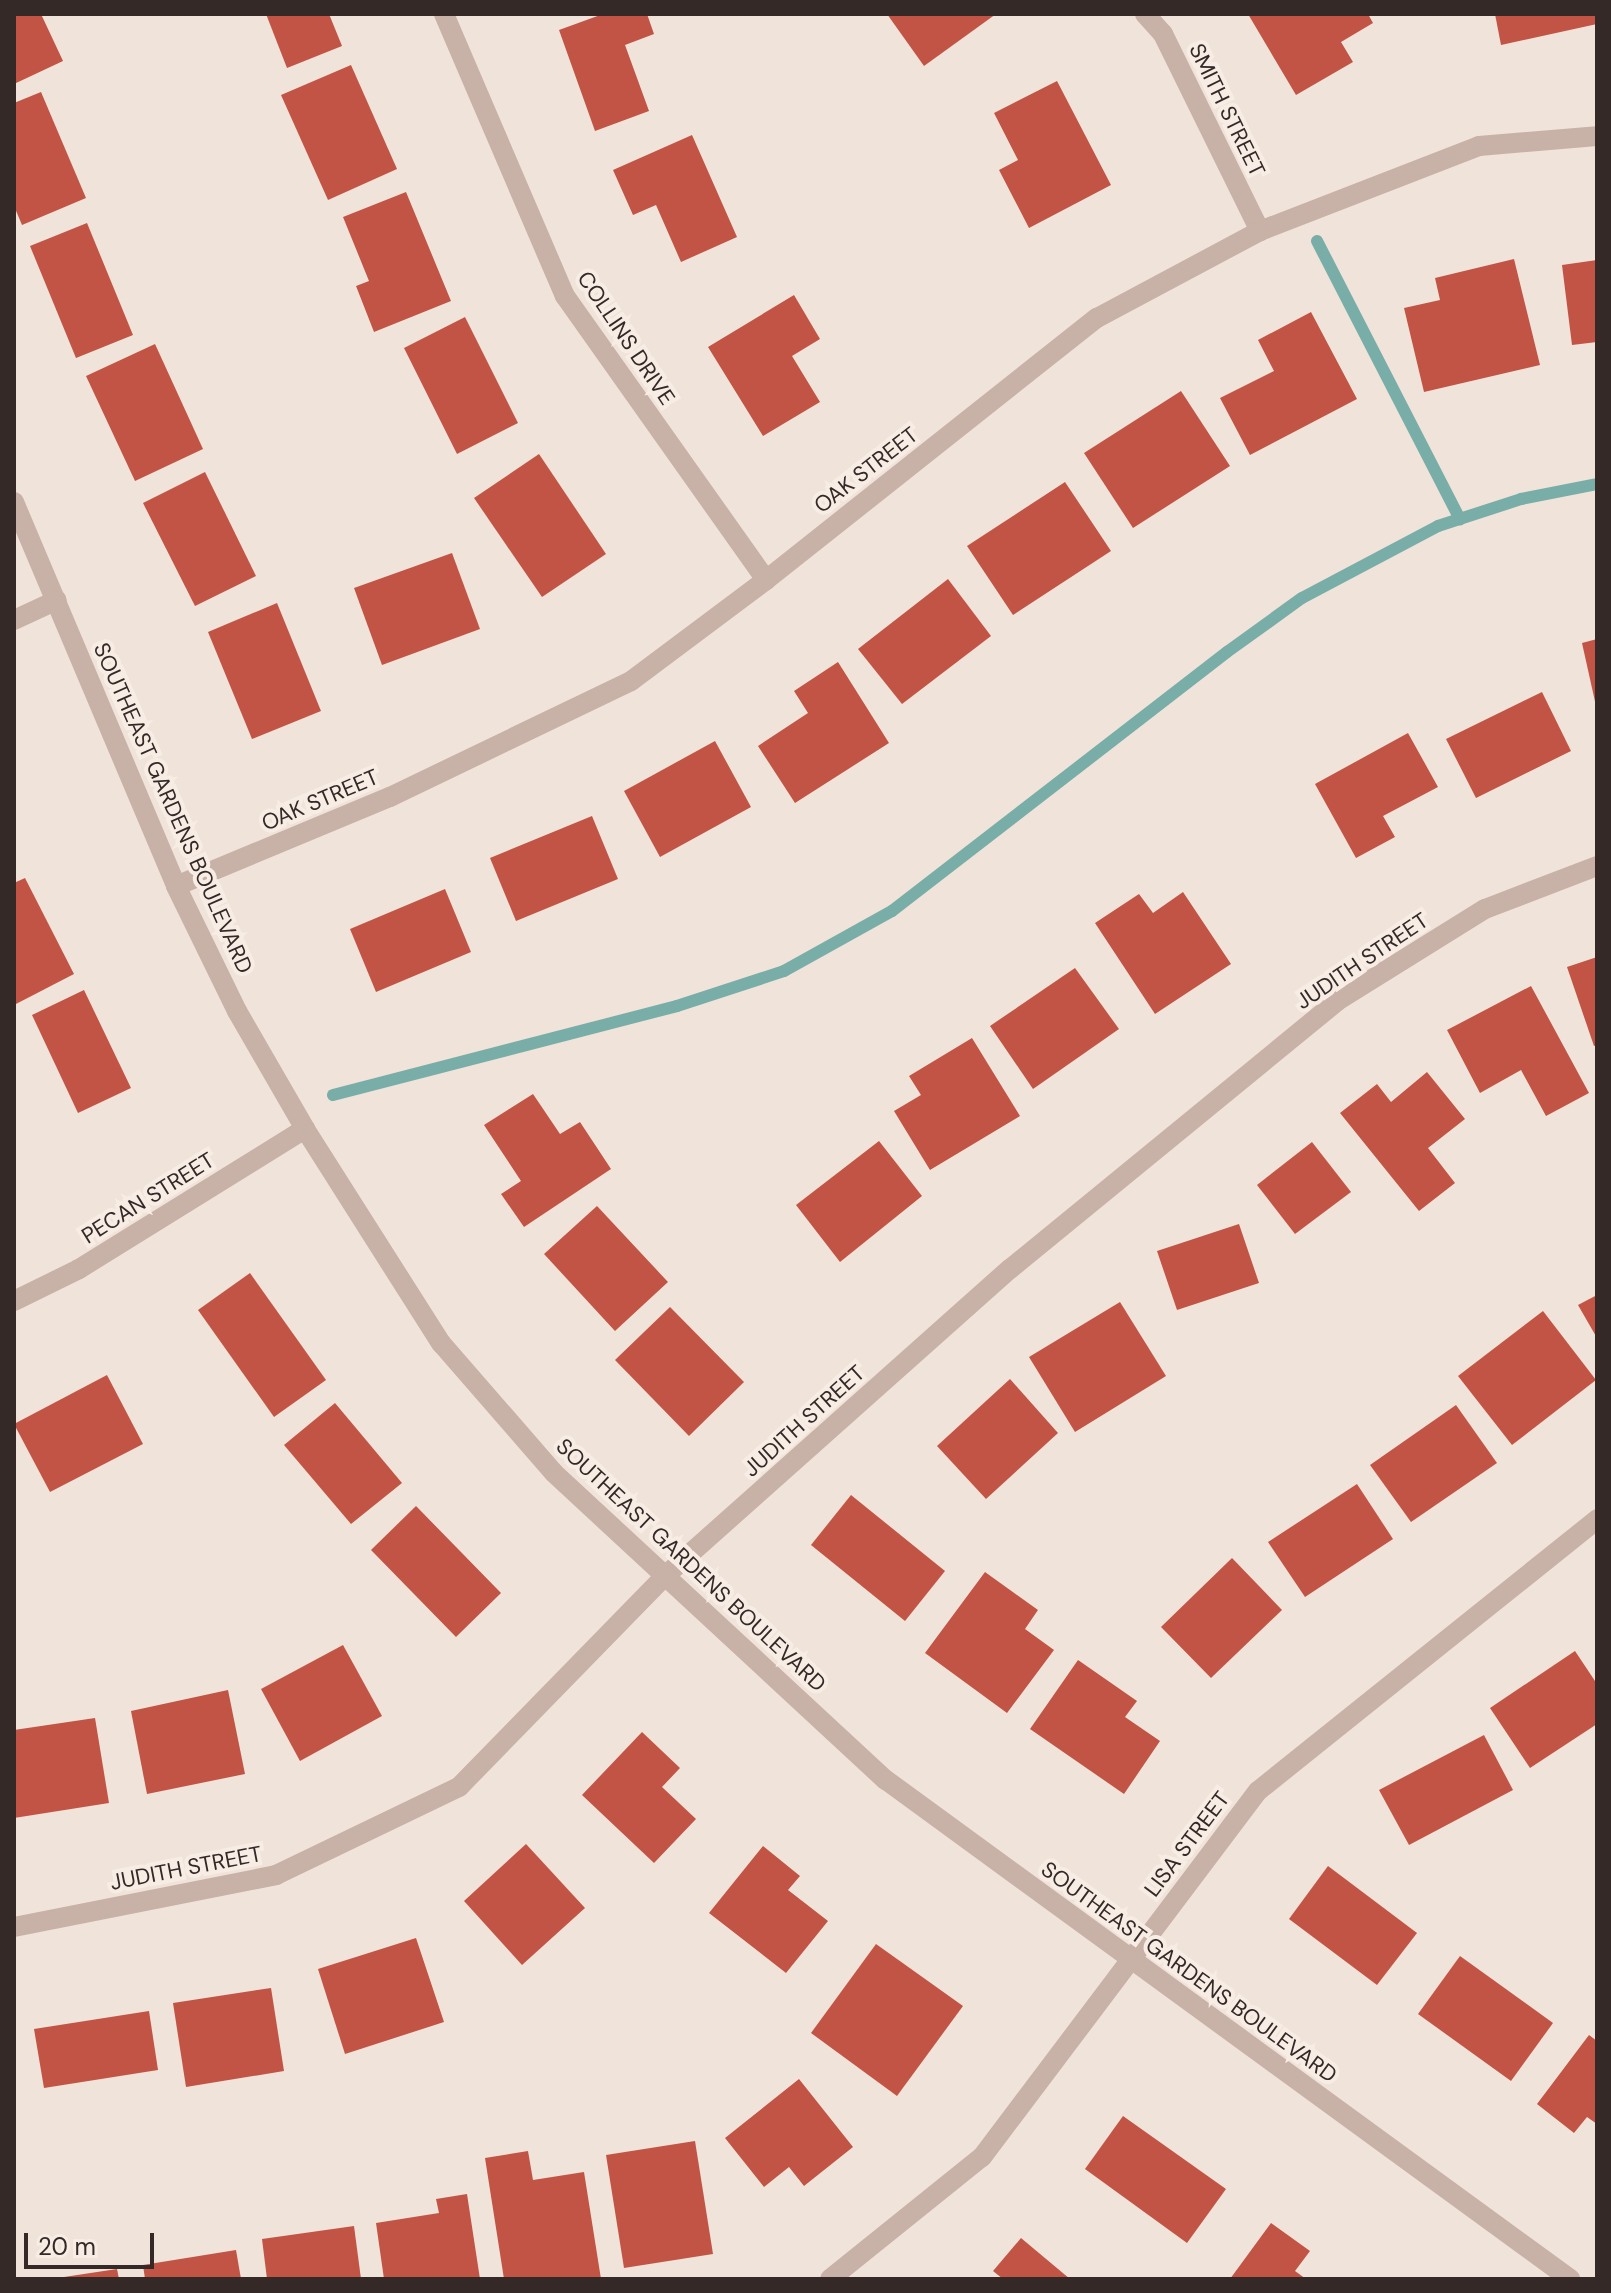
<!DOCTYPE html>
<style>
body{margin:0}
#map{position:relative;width:1611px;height:2293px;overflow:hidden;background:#f0e3d9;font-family:"DM Sans",sans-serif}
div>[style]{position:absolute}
.stream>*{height:12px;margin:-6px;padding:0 6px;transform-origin:6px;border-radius:6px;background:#79ada8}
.building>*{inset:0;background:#c25445}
.minor>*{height:20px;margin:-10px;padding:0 10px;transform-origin:10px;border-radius:10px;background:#c8b1a6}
.tertiary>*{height:20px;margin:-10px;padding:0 10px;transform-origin:10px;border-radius:10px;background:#c8b1a6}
span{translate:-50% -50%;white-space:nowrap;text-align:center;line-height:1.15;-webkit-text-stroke:8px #f8ede5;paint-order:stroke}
.street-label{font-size:22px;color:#342927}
.frame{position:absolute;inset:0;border:16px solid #342927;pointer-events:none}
.scale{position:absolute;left:24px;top:2233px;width:130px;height:36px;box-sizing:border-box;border:4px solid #342927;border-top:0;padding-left:10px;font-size:24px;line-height:28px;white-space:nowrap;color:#342927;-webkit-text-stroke:6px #f8ede5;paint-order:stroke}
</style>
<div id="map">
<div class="stream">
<i style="left:1317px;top:241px;width:313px;rotate:62.8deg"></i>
<i style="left:333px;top:1095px;width:355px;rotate:-14.5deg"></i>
<i style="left:677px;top:1006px;width:113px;rotate:-18.1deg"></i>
<i style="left:784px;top:971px;width:124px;rotate:-29.1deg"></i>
<i style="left:892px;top:911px;width:423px;rotate:-37.7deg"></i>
<i style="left:1227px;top:652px;width:92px;rotate:-35.8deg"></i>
<i style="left:1302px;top:598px;width:154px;rotate:-27.9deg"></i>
<i style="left:1438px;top:526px;width:87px;rotate:-18deg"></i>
<i style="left:1521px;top:499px;width:77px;rotate:-11.2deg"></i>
</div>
<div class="building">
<i style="clip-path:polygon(14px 14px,41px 14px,63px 61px,14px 84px)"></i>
<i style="clip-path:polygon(266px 14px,329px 14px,342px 46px,287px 68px)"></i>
<i style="clip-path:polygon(603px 14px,647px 14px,654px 34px,625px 45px,649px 111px,595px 131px,559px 30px)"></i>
<i style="clip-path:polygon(887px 14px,996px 14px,924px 66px)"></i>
<i style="clip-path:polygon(1248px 14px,1368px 14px,1373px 23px,1341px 42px,1353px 62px,1296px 95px)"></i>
<i style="clip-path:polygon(1495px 14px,1597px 14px,1597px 24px,1501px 45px)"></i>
<i style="clip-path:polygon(351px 65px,397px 169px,328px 200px,281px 95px)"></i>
<i style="clip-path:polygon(1057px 81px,1111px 185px,1029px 228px,999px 170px,1018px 160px,994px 113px)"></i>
<i style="clip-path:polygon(41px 92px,86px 198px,22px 225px,14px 206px,14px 103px)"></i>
<i style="clip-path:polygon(692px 135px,737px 237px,681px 262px,656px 205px,633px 215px,613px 170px)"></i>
<i style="clip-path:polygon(406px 192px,451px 301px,374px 332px,356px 286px,369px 281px,343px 217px)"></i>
<i style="clip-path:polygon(87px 223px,133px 335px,76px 358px,30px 246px)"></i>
<i style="clip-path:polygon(1514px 259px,1540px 365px,1424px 392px,1404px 308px,1440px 300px,1435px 278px)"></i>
<i style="clip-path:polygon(1597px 260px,1597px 342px,1572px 345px,1562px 265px)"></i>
<i style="clip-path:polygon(794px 295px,820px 339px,792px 356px,820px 402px,763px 436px,708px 347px)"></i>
<i style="clip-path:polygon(1311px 312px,1357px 399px,1250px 455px,1220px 398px,1274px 371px,1258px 340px)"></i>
<i style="clip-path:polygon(465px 317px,518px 423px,457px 454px,404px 348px)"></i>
<i style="clip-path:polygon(155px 344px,203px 449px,135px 481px,86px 376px)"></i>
<i style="clip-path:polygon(1181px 391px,1230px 466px,1133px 528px,1084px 453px)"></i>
<i style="clip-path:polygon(539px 454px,606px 554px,542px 597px,474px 498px)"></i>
<i style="clip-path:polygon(205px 472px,256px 576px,195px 606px,143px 503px)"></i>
<i style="clip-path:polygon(1065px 482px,1111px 551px,1013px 615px,967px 546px)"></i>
<i style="clip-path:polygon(452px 553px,480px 629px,382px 665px,354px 588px)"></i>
<i style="clip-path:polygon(948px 579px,991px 636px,902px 704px,858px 649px)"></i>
<i style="clip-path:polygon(277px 603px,321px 711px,252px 739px,208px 632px)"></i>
<i style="clip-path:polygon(1597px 639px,1597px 706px,1596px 706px,1582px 643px)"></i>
<i style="clip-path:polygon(838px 662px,889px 743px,795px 803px,758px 746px,808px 713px,794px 691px)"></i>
<i style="clip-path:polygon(1542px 692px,1571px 751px,1476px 798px,1446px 739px)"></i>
<i style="clip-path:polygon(1408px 733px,1438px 787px,1383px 816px,1395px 837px,1356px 858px,1315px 784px)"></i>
<i style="clip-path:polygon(715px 741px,751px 807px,660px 857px,624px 791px)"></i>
<i style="clip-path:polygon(592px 816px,618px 879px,516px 921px,490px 858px)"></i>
<i style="clip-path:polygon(25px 878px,74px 974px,14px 1005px,14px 883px)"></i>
<i style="clip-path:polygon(445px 889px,471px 952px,376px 992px,350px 929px)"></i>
<i style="clip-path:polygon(1183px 892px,1231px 964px,1155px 1014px,1095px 923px,1139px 894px,1153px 913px)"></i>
<i style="clip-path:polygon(1597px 957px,1597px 1045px,1594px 1046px,1567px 967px)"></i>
<i style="clip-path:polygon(1075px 968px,1119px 1029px,1033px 1089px,990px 1026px)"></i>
<i style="clip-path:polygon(1531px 986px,1589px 1093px,1546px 1116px,1521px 1070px,1480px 1093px,1447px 1030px)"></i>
<i style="clip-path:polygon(84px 990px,131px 1088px,78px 1113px,32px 1015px)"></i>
<i style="clip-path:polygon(972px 1038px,1020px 1116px,930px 1170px,894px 1111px,921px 1095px,909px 1076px)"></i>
<i style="clip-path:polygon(1427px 1072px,1465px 1119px,1428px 1148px,1455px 1183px,1419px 1211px,1340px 1113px,1377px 1084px,1391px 1102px)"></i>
<i style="clip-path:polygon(533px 1094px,560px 1134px,580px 1122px,611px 1169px,524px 1227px,501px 1194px,521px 1181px,484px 1125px)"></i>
<i style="clip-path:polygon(879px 1141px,922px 1196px,840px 1262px,796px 1205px)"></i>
<i style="clip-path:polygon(1312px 1142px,1351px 1192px,1295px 1234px,1257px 1185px)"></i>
<i style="clip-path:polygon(597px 1206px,668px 1282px,615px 1331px,544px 1254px)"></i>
<i style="clip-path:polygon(1239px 1224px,1259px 1283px,1177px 1310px,1157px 1251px)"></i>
<i style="clip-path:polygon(250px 1273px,326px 1380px,274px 1417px,198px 1310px)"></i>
<i style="clip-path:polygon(1597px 1295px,1597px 1338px,1578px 1305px)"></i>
<i style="clip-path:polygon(1120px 1302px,1166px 1376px,1075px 1432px,1029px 1357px)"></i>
<i style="clip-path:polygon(670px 1307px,744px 1382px,689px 1436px,615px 1360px)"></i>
<i style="clip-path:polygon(1543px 1311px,1596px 1380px,1512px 1445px,1458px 1376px)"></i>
<i style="clip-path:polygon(107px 1375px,143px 1444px,50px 1492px,14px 1424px)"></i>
<i style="clip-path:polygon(1010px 1379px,1058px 1433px,986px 1499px,937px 1446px)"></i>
<i style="clip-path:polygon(335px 1403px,402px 1483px,351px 1524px,284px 1445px)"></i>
<i style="clip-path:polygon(1456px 1405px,1497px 1463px,1411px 1522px,1370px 1465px)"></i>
<i style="clip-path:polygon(1357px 1484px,1393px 1539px,1305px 1597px,1268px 1542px)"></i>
<i style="clip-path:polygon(851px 1495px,945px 1571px,905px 1621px,811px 1545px)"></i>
<i style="clip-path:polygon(416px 1506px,501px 1593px,456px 1637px,371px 1550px)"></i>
<i style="clip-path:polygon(1232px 1558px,1282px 1610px,1211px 1678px,1161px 1627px)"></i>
<i style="clip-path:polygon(985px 1572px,1038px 1610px,1025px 1629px,1054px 1650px,1007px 1713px,925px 1653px)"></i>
<i style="clip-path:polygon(343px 1645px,382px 1716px,300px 1761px,261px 1689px)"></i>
<i style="clip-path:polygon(1575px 1651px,1597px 1684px,1597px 1724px,1530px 1768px,1490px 1708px)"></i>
<i style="clip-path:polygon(1078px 1660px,1137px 1701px,1125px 1717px,1160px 1741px,1124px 1794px,1030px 1729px)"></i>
<i style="clip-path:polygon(228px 1690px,245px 1774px,147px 1794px,131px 1711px)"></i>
<i style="clip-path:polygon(95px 1718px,109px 1803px,14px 1818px,14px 1730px)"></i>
<i style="clip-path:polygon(642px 1732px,680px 1768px,662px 1787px,696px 1819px,654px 1863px,582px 1795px)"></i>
<i style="clip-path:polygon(1484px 1735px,1513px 1790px,1409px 1845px,1379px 1790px)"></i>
<i style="clip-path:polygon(526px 1844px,585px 1908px,522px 1965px,464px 1901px)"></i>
<i style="clip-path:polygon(763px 1846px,800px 1876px,788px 1890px,828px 1921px,786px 1973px,709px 1913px)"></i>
<i style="clip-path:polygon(1328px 1866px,1417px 1933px,1377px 1985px,1289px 1919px)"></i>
<i style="clip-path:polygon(416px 1938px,444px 2022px,345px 2054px,318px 1969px)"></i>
<i style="clip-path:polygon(876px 1944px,963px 2006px,897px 2096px,811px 2033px)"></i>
<i style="clip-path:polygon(1460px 1956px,1553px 2023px,1511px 2081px,1418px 2014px)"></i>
<i style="clip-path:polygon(271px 1988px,284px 2071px,186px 2087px,173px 2003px)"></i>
<i style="clip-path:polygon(149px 2011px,158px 2070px,44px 2088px,34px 2029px)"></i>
<i style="clip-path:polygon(1589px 2035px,1597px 2041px,1597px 2124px,1587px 2117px,1574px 2133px,1537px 2104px)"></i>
<i style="clip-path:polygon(799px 2079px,853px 2147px,804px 2186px,789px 2167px,764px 2187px,725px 2138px)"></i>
<i style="clip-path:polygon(1123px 2116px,1226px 2189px,1187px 2243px,1085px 2169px)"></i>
<i style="clip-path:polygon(695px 2141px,713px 2254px,624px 2268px,606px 2155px)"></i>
<i style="clip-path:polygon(528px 2151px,533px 2180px,584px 2172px,601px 2279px,504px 2279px,485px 2158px)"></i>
<i style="clip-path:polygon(467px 2194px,480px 2279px,384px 2279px,376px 2223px,439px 2213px,436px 2199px)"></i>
<i style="clip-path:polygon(1271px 2223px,1310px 2251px,1295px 2271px,1306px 2279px,1230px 2279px)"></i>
<i style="clip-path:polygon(354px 2226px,361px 2279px,267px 2279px,262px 2239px)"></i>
<i style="clip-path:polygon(1021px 2238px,1070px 2279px,1003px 2279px,993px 2271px)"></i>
<i style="clip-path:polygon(236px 2250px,241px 2279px,145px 2279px,143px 2265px)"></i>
<i style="clip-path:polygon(117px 2269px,119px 2279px,64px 2279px,64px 2277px)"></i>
</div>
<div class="minor">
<i style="left:444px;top:14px;width:307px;rotate:66.8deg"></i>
<i style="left:565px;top:296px;width:348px;rotate:54.7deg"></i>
<i style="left:1145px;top:14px;width:27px;rotate:48deg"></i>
<i style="left:1163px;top:34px;width:220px;rotate:63.8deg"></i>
<i style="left:14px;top:620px;width:47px;rotate:-24.9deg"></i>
<i style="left:176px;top:886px;width:232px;rotate:-22.6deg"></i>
<i style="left:390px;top:797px;width:267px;rotate:-25.7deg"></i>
<i style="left:631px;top:681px;width:169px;rotate:-36.8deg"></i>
<i style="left:766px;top:580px;width:422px;rotate:-38.4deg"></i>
<i style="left:1097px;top:318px;width:185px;rotate:-28.1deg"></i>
<i style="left:1260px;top:231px;width:235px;rotate:-21.2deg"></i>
<i style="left:1479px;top:146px;width:118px;rotate:-4.8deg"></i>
<i style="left:14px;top:1301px;width:72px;rotate:-26.2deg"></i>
<i style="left:79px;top:1269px;width:266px;rotate:-31.8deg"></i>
<i style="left:14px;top:1927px;width:267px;rotate:-11.2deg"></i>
<i style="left:276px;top:1875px;width:203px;rotate:-25.7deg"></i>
<i style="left:459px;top:1787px;width:295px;rotate:-45.7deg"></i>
<i style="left:665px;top:1576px;width:462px;rotate:-41.7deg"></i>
<i style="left:1010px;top:1269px;width:423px;rotate:-39.3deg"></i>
<i style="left:1337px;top:1001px;width:174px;rotate:-31.9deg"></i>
<i style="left:1485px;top:909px;width:120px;rotate:-21deg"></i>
<i style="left:830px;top:2279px;width:195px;rotate:-38.8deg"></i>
<i style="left:982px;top:2157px;width:458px;rotate:-53deg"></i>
<i style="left:1258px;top:1791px;width:435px;rotate:-38.7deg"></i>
</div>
<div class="tertiary">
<i style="left:14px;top:502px;width:417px;rotate:67.1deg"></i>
<i style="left:176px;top:886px;width:139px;rotate:64deg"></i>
<i style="left:237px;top:1011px;width:136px;rotate:60deg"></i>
<i style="left:305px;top:1129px;width:254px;rotate:57.6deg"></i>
<i style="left:441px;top:1343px;width:172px;rotate:49deg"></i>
<i style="left:554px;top:1473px;width:452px;rotate:42.8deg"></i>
<i style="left:886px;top:1780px;width:847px;rotate:36.11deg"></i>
</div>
<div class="street-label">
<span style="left:1227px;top:110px;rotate:64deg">SMITH STREET</span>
<span style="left:626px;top:338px;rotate:56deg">COLLINS DRIVE</span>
<span style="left:866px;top:470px;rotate:-38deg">OAK STREET</span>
<span style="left:320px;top:800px;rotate:-23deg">OAK STREET</span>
<span style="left:173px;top:808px;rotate:66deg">SOUTHEAST GARDENS BOULEVARD</span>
<span style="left:1362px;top:961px;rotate:-34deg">JUDITH STREET</span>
<span style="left:148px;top:1198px;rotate:-32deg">PECAN STREET</span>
<span style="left:804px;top:1421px;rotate:-42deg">JUDITH STREET</span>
<span style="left:691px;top:1565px;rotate:43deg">SOUTHEAST GARDENS BOULEVARD</span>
<span style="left:1187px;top:1844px;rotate:-53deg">LISA STREET</span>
<span style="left:186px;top:1868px;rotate:-11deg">JUDITH STREET</span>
<span style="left:1189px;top:1972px;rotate:36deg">SOUTHEAST GARDENS BOULEVARD</span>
</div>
<div class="frame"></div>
<div class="scale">20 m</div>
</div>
